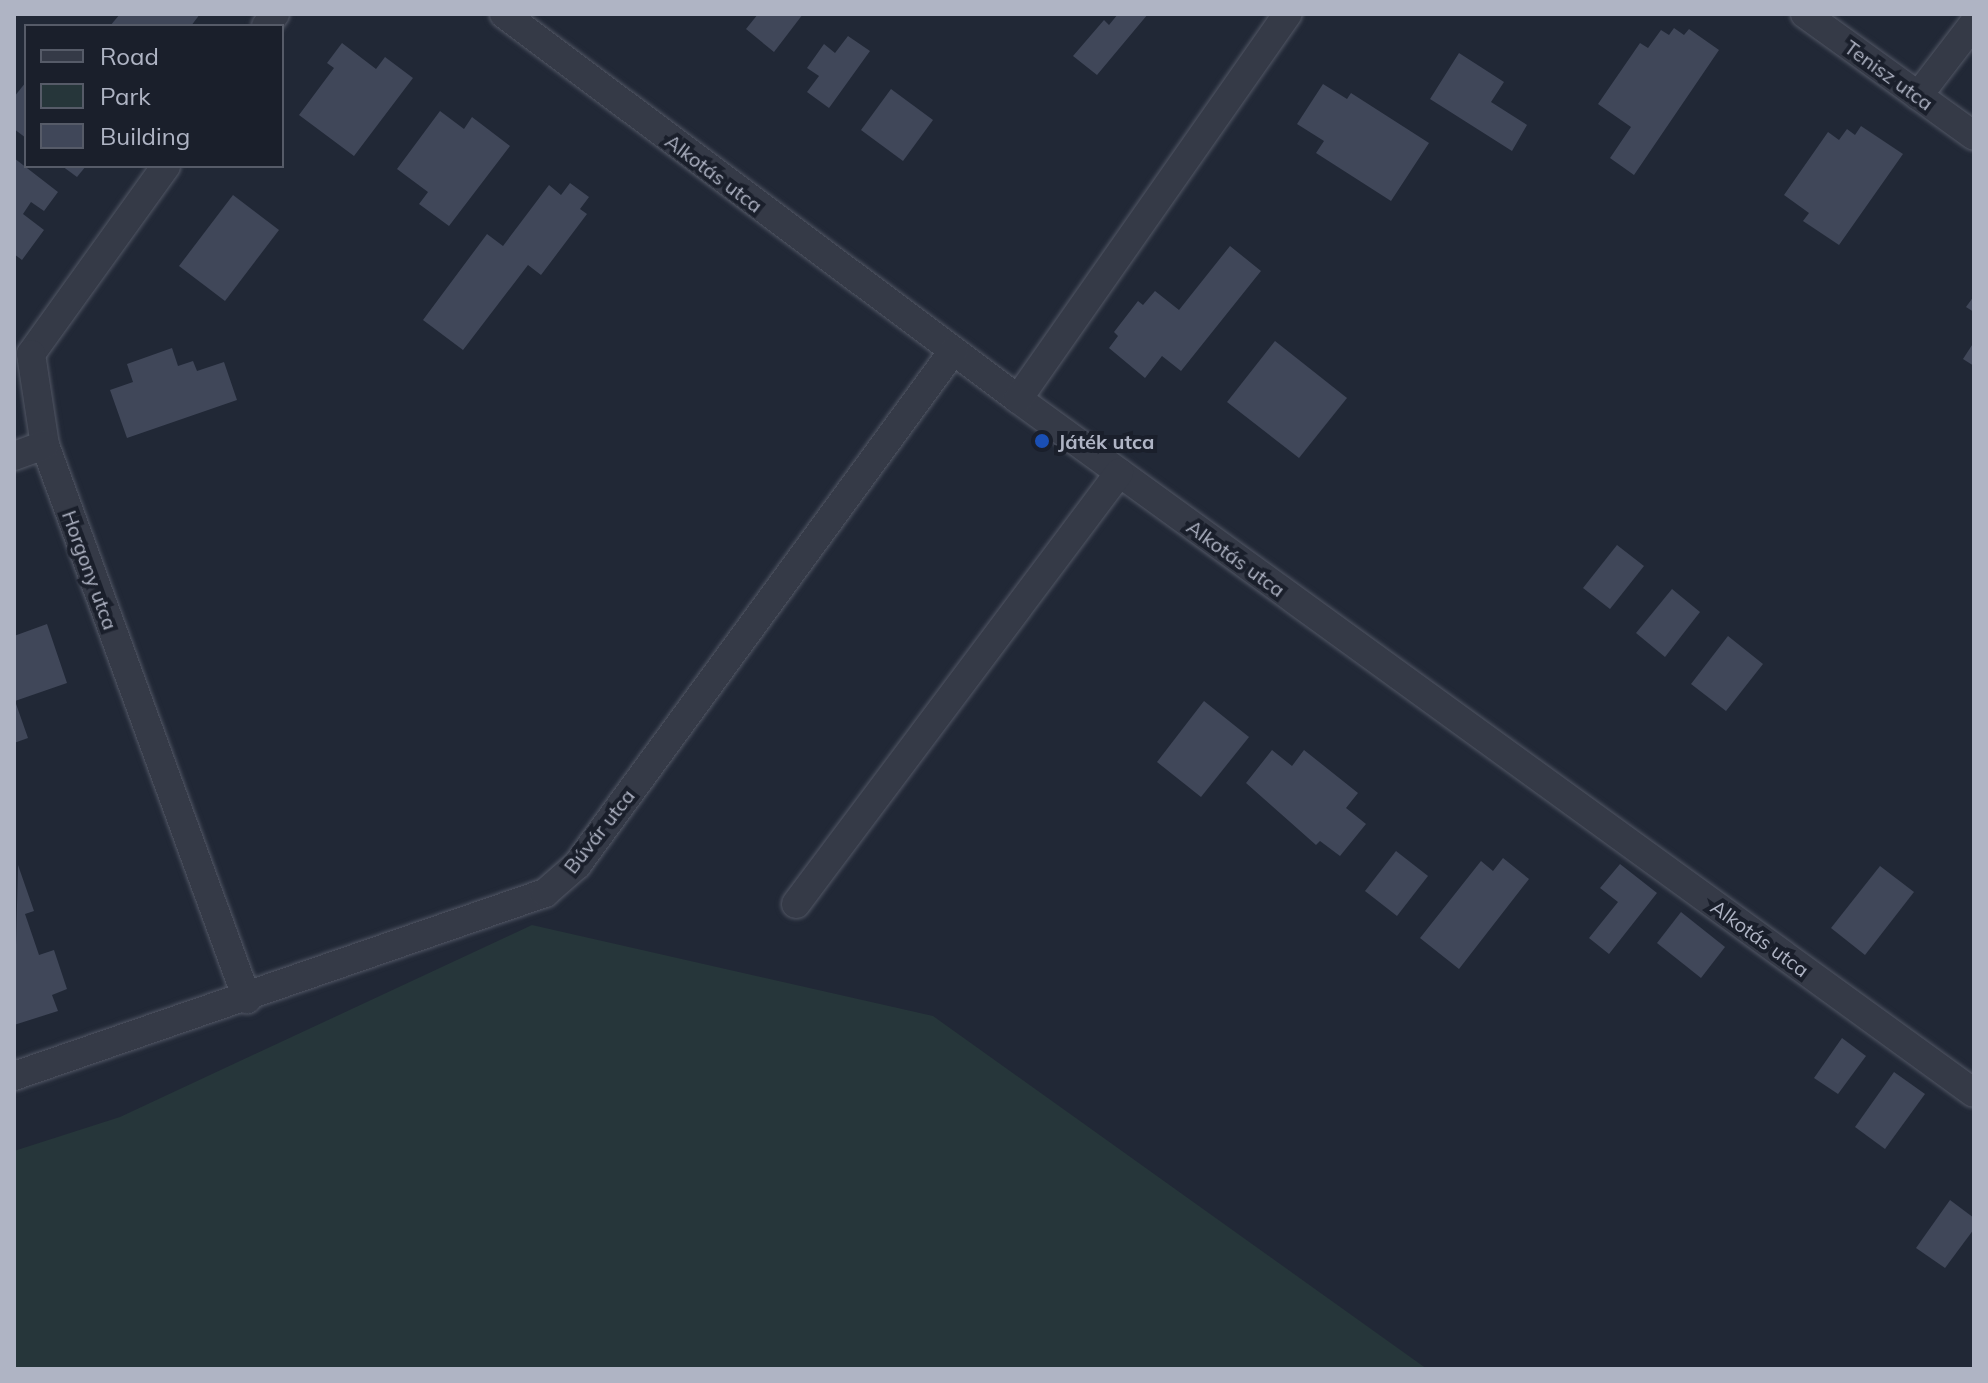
<!DOCTYPE html>
<meta charset="utf-8">
<style>
body{margin:0}
#map{position:relative;width:1988px;height:1383px;overflow:hidden;background:#212836;font-family:Mulish,sans-serif}
div>[style]{position:absolute}
.green>*{inset:0;background:#26363a}
.building>*{inset:0;background:#404759}
.roads{filter:drop-shadow(0 0 2px #525765) drop-shadow(0 0 2px #525765)}
.street>*{height:28px;margin:-14px;padding:0 14px;transform-origin:14px;border-radius:14px;background:#353a47}
.dots>*{width:22px;height:22px;translate:-50% -50%;box-sizing:border-box;border:4px solid #1a1f2b;border-radius:50%}
span{translate:-50% -50%;white-space:nowrap;text-align:center;line-height:1.15;-webkit-text-stroke:8px #1a1f2b;paint-order:stroke}
.street-label{font-size:20px;color:#afb4c4}
.poi-label{font-size:20px;color:#afb4c4;font-weight:700}
.left{translate:0 -50%;text-align:left}
.frame{position:absolute;inset:0;border:16px solid #afb4c4;pointer-events:none}
.legend{position:absolute;left:24px;top:24px;width:260px;height:144px;box-sizing:border-box;background:#1a1f2b;border:2px solid #565b68;margin:0;padding:10px 14px;list-style:none;font-size:24px;color:#afb4c4}
.legend li{display:flex;align-items:center;gap:16px;height:40px}
.legend b{width:40px;border:2px solid #565b68}
</style>
<div id="map">
<div class="green">
<i style="clip-path:polygon(532px 925px,933px 1016px,1427px 1369px,14px 1369px,14px 1151px,120px 1117px)"></i>
</div>
<div class="building">
<i style="clip-path:polygon(120px 14px,200px 14px,191px 26px,110px 26px)"></i>
<i style="clip-path:polygon(758px 14px,803px 14px,774px 52px,746px 29px)"></i>
<i style="clip-path:polygon(1118px 14px,1148px 14px,1097px 75px,1073px 56px,1104px 20px,1109px 25px)"></i>
<i style="clip-path:polygon(1674px 28px,1684px 35px,1689px 29px,1719px 50px,1634px 175px,1610px 158px,1631px 127px,1598px 104px,1640px 43px,1648px 48px,1661px 30px,1669px 35px)"></i>
<i style="clip-path:polygon(848px 36px,870px 51px,829px 108px,807px 92px,819px 76px,807px 68px,824px 44px,835px 53px)"></i>
<i style="clip-path:polygon(342px 43px,376px 69px,385px 57px,413px 78px,354px 156px,299px 115px,334px 68px,327px 63px)"></i>
<i style="clip-path:polygon(1459px 53px,1504px 82px,1491px 102px,1527px 125px,1512px 151px,1430px 99px)"></i>
<i style="clip-path:polygon(26px 82px,26px 138px,14px 129px,14px 97px)"></i>
<i style="clip-path:polygon(1323px 84px,1347px 99px,1351px 93px,1429px 143px,1391px 201px,1316px 153px,1324px 141px,1297px 124px)"></i>
<i style="clip-path:polygon(891px 89px,933px 120px,903px 161px,861px 130px)"></i>
<i style="clip-path:polygon(440px 111px,464px 129px,472px 117px,510px 146px,449px 226px,419px 204px,428px 192px,397px 169px)"></i>
<i style="clip-path:polygon(1861px 126px,1903px 154px,1839px 245px,1803px 221px,1809px 213px,1784px 195px,1828px 132px,1839px 140px,1847px 129px,1855px 135px)"></i>
<i style="clip-path:polygon(14px 158px,58px 192px,44px 211px,31px 202px,23px 214px,44px 230px,22px 260px,14px 254px)"></i>
<i style="clip-path:polygon(62px 166px,86px 166px,77px 177px)"></i>
<i style="clip-path:polygon(570px 183px,589px 197px,580px 209px,587px 214px,541px 275px,528px 265px,463px 350px,423px 320px,487px 234px,503px 246px,549px 185px,561px 195px)"></i>
<i style="clip-path:polygon(233px 195px,279px 230px,225px 301px,179px 266px)"></i>
<i style="clip-path:polygon(1230px 246px,1261px 271px,1181px 371px,1162px 356px,1145px 378px,1109px 348px,1118px 336px,1114px 332px,1138px 301px,1143px 305px,1155px 291px,1179px 310px)"></i>
<i style="clip-path:polygon(1974px 296px,1974px 312px,1966px 307px)"></i>
<i style="clip-path:polygon(1275px 341px,1347px 398px,1299px 458px,1227px 402px)"></i>
<i style="clip-path:polygon(1974px 342px,1974px 366px,1963px 359px)"></i>
<i style="clip-path:polygon(172px 348px,178px 366px,193px 361px,197px 371px,224px 362px,237px 400px,127px 438px,110px 390px,133px 382px,127px 364px)"></i>
<i style="clip-path:polygon(1617px 545px,1644px 566px,1610px 609px,1583px 588px)"></i>
<i style="clip-path:polygon(1672px 589px,1700px 612px,1665px 657px,1636px 633px)"></i>
<i style="clip-path:polygon(47px 624px,67px 683px,15px 701px,28px 738px,14px 743px,14px 636px)"></i>
<i style="clip-path:polygon(1728px 636px,1763px 664px,1726px 711px,1691px 684px)"></i>
<i style="clip-path:polygon(1204px 701px,1249px 737px,1201px 797px,1157px 762px)"></i>
<i style="clip-path:polygon(1272px 750px,1292px 766px,1304px 750px,1358px 793px,1346px 808px,1366px 824px,1340px 856px,1320px 841px,1316px 845px,1246px 783px)"></i>
<i style="clip-path:polygon(1396px 851px,1428px 876px,1397px 916px,1365px 891px)"></i>
<i style="clip-path:polygon(1503px 858px,1529px 879px,1459px 969px,1420px 938px,1481px 861px,1493px 871px)"></i>
<i style="clip-path:polygon(1620px 864px,1657px 893px,1609px 954px,1589px 938px,1618px 902px,1600px 888px)"></i>
<i style="clip-path:polygon(18px 865px,34px 911px,25px 914px,39px 955px,54px 950px,67px 989px,52px 995px,58px 1011px,14px 1025px)"></i>
<i style="clip-path:polygon(1880px 866px,1914px 892px,1865px 955px,1831px 928px)"></i>
<i style="clip-path:polygon(1681px 912px,1725px 947px,1701px 978px,1657px 943px)"></i>
<i style="clip-path:polygon(1842px 1038px,1866px 1056px,1838px 1094px,1814px 1078px)"></i>
<i style="clip-path:polygon(1894px 1072px,1925px 1094px,1885px 1149px,1855px 1127px)"></i>
<i style="clip-path:polygon(1950px 1200px,1974px 1218px,1974px 1229px,1945px 1268px,1916px 1248px)"></i>
</div>
<div class="roads">
<div class="street">
<i style="left:504px;top:14px;width:642px;rotate:36.83deg"></i>
<i style="left:1018px;top:399px;width:1181px;rotate:35.98deg"></i>
<i style="left:1805px;top:14px;width:208px;rotate:35.8deg"></i>
<i style="left:266px;top:26px;width:15px;rotate:-53deg"></i>
<i style="left:1918px;top:96px;width:92px;rotate:-52.5deg"></i>
<i style="left:166px;top:166px;width:231px;rotate:125.7deg"></i>
<i style="left:31px;top:354px;width:92px;rotate:81.3deg"></i>
<i style="left:45px;top:445px;width:590px;rotate:69.97deg"></i>
<i style="left:1018px;top:399px;width:470px;rotate:-55deg"></i>
<i style="left:14px;top:456px;width:33px;rotate:-20deg"></i>
<i style="left:796px;top:904px;width:539px;rotate:-53.15deg"></i>
<i style="left:14px;top:1076px;width:562px;rotate:-19.02deg"></i>
<i style="left:545px;top:893px;width:43px;rotate:-41.2deg"></i>
<i style="left:577px;top:865px;width:637px;rotate:-53.81deg"></i>
</div>
</div>
<div class="dots">
<i style="left:1042px;top:441px;background:#1a4fb4"></i>
</div>
<div class="street-label">
<span style="left:1889px;top:75px;rotate:36deg">Tenisz utca</span>
<span style="left:714px;top:173px;rotate:37deg">Alkotás utca</span>
<span style="left:1236px;top:558px;rotate:36deg">Alkotás utca</span>
<span style="left:90px;top:570px;rotate:70deg">Horgony utca</span>
<span style="left:599px;top:831px;rotate:-52deg">Búvár utca</span>
<span style="left:1760px;top:938px;rotate:36deg">Alkotás utca</span>
</div>
<div class="poi-label">
<span class="left" style="left:1058px;top:441px">Játék utca</span>
</div>
<div class="frame"></div>
<ul class="legend">
<li><b style="height:10px;background:#353a47"></b>Road</li>
<li><b style="height:22px;background:#26363a"></b>Park</li>
<li><b style="height:22px;background:#404759"></b>Building</li>
</ul>
</div>
